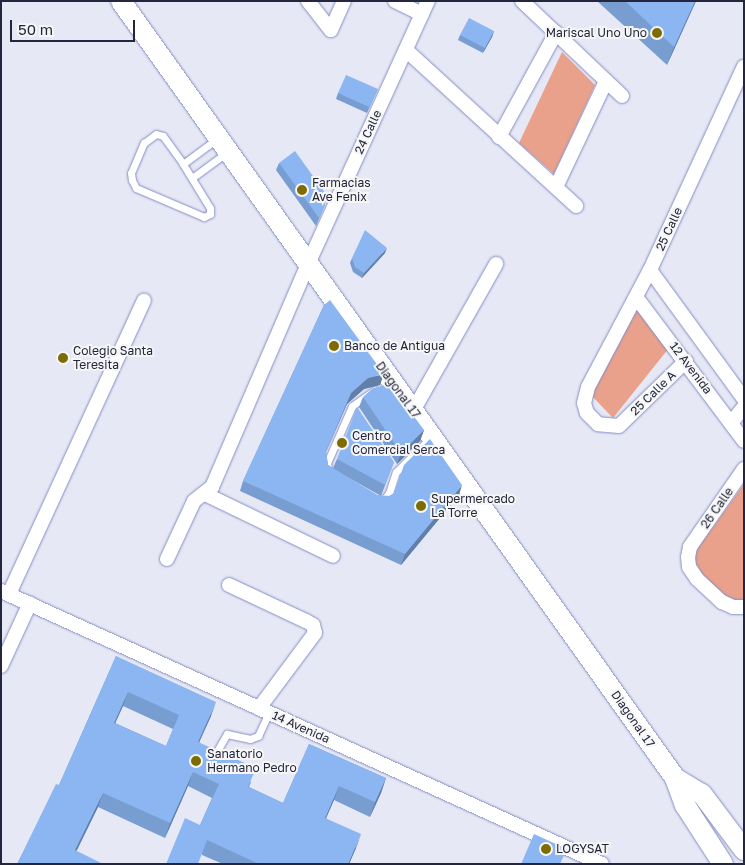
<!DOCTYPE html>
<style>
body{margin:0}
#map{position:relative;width:745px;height:865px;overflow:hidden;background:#e6e8f5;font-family:"Golos Text",sans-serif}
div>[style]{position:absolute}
.green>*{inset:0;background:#e9a18c}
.roads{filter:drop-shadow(0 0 1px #848dc5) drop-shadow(0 0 1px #848dc5)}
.service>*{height:7px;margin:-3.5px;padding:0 3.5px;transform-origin:3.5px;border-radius:3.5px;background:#fff}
.minor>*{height:14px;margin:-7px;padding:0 7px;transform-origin:7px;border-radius:7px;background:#fff}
.secondary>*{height:20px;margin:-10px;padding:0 10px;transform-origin:10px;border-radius:10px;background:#fff}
.wall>*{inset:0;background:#789dd0}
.shaded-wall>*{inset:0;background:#627fa9}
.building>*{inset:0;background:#8cb6f2}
.dots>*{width:14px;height:14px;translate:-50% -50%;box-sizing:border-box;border:2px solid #f6f6f6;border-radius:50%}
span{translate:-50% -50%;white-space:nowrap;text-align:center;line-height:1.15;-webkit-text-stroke:4px #f6f6f6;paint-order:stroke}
.poi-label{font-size:12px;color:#23263d}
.right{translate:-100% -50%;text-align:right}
.left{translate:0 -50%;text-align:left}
.street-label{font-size:12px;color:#23263d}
.frame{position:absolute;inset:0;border:2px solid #23263d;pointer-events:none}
.scale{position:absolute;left:10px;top:20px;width:125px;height:22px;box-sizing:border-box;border:2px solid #23263d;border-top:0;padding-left:6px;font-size:15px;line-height:18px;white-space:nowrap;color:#23263d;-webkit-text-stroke:4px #f6f6f6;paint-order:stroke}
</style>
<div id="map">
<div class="green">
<i style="clip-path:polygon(562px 52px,595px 85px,554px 174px,519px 143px)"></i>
<i style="clip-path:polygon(636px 299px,669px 348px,613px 418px,591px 395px)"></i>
<i style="clip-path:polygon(744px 484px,744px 599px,737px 608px,687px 563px)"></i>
</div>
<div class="roads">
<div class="service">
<i style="left:156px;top:134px;width:7px;rotate:16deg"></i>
<i style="left:163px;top:136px;width:34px;rotate:54deg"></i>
<i style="left:183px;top:164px;width:52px;rotate:58.5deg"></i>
<i style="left:210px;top:208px;width:6px;rotate:90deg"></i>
<i style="left:210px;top:214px;width:7px;rotate:153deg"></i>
<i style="left:204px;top:217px;width:74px;rotate:-156.9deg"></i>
<i style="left:136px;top:188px;width:9px;rotate:-117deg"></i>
<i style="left:132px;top:180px;width:7px;rotate:-98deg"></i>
<i style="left:131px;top:173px;width:33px;rotate:-67deg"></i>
<i style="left:144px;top:143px;width:15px;rotate:-37deg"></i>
<i style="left:183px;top:164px;width:44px;rotate:-36.6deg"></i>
<i style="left:192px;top:178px;width:42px;rotate:-36.3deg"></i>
<i style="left:328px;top:469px;width:6px;rotate:-99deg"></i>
<i style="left:327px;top:463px;width:62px;rotate:-66.3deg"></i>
<i style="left:352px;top:406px;width:28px;rotate:-35deg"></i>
<i style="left:382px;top:501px;width:11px;rotate:-49deg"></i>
<i style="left:389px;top:493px;width:22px;rotate:-72deg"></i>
<i style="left:396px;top:472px;width:49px;rotate:-45deg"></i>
<i style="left:217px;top:751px;width:20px;rotate:-60deg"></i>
<i style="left:227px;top:734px;width:24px;rotate:12deg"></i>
<i style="left:250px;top:739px;width:9px;rotate:-21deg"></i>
<i style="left:258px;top:736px;width:26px;rotate:-65deg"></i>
</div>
<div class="minor">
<i style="left:308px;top:1px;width:37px;rotate:52deg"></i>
<i style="left:331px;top:30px;width:32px;rotate:-66deg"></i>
<i style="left:395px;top:1px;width:30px;rotate:26deg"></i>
<i style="left:522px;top:1px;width:138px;rotate:43.5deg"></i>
<i style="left:406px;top:50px;width:231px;rotate:42.5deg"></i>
<i style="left:499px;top:137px;width:119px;rotate:-61.3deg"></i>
<i style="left:556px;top:187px;width:117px;rotate:-64.7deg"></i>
<i style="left:650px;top:270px;width:160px;rotate:53.9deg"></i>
<i style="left:636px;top:297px;width:180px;rotate:53.1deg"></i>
<i style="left:686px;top:361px;width:93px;rotate:135.9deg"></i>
<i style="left:619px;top:426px;width:21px;rotate:-175deg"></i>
<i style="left:598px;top:424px;width:16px;rotate:-135deg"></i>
<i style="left:587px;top:413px;width:10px;rotate:-107deg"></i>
<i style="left:584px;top:403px;width:16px;rotate:-76deg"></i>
<i style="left:588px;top:387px;width:132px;rotate:-62.1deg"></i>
<i style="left:650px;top:270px;width:224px;rotate:-65.2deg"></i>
<i style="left:413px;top:411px;width:169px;rotate:-60.5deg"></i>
<i style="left:731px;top:423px;width:21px;rotate:-51deg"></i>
<i style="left:744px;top:469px;width:95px;rotate:124.7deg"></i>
<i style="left:690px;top:547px;width:10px;rotate:101deg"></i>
<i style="left:688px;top:557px;width:10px;rotate:84deg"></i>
<i style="left:689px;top:567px;width:14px;rotate:56deg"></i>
<i style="left:697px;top:579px;width:34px;rotate:43deg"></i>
<i style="left:722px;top:602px;width:12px;rotate:24deg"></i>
<i style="left:733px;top:607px;width:11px"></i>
<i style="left:205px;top:494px;width:142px;rotate:25.8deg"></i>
<i style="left:167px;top:559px;width:64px;rotate:-65deg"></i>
<i style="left:194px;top:501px;width:23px;rotate:-38deg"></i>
<i style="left:212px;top:487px;width:243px;rotate:-66.7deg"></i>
<i style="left:308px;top:264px;width:289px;rotate:-65.5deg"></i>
<i style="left:229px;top:585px;width:85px;rotate:25.1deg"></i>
<i style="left:306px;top:621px;width:8px;rotate:30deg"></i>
<i style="left:313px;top:625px;width:8px;rotate:76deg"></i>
<i style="left:315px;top:633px;width:94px;rotate:126.7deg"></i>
<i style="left:1px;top:591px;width:660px;rotate:24.43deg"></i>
<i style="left:9px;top:594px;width:323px;rotate:-65.3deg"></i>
<i style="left:1px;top:666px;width:69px;rotate:-65.3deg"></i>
</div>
<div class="secondary">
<i style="left:121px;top:1px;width:954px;rotate:54.51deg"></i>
<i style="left:675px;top:778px;width:29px;rotate:70deg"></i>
<i style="left:685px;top:805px;width:70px;rotate:57.2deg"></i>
<i style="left:675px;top:778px;width:31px;rotate:31deg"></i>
<i style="left:702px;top:794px;width:70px;rotate:53.1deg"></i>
</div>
</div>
<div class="wall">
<i style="clip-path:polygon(597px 1px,696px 1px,667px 65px)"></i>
<i style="clip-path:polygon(494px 31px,492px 37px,483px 53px,458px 40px,460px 35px)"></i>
<i style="clip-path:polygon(378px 89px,367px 113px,336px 99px,338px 93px)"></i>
<i style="clip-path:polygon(279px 163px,325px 205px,316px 226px,276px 170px)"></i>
<i style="clip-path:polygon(385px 253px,362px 278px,353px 272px,350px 263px,352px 258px)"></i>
<i style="clip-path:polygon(evenodd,324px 305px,380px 385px,364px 389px,347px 404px,326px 452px,328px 465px,333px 468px,337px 459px,394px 462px,381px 496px,459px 495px,401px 565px,240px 491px,243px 481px,324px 305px,342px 474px,381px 496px,377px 495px,342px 474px)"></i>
<i style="clip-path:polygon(363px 397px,424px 430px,420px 441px,397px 464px,359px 407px)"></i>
<i style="clip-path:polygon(evenodd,116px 656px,211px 716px,199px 742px,251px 782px,249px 787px,283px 803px,309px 744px,386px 778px,381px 793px,370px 817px,334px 800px,326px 818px,356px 848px,349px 864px,223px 864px,202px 855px,200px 825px,212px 798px,188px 786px,165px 838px,98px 807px,77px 850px,17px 864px,59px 785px,116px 656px,123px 706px,173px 729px,166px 746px,115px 723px,123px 706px)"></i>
</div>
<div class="shaded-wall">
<i style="clip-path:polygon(695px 1px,696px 1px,667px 65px,674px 47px)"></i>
<i style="clip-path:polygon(494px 31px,492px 37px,483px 53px,485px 48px)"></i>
<i style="clip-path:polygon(387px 248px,385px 253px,362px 278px,364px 273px)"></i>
<i style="clip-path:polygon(384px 374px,380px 385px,364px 389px,347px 404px,322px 461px,351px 393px,368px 378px)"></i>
<i style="clip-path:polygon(424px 430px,420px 441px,397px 464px,401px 453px)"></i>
<i style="clip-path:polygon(462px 485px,459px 495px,401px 565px,405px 554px)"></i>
<i style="clip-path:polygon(128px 692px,123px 706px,109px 737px,114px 723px)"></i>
<i style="clip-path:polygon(216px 702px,211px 716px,193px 756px,198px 742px)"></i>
<i style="clip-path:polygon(193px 772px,188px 786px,165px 838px,170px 823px)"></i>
<i style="clip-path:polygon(386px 778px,381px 793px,370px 817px,375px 802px)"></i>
<i style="clip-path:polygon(339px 786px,334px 800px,320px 832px,325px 818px)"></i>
<i style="clip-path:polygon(103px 793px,98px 807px,70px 864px,75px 850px)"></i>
<i style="clip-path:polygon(361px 834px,356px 848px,349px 864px,348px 864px)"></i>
</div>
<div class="building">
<i style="clip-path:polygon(625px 1px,695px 1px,674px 47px)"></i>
<i style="clip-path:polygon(469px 18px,494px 31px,485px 48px,460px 35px)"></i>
<i style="clip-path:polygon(346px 75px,378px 89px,369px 107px,338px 93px)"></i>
<i style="clip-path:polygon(295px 151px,328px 197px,319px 218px,279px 163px)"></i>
<i style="clip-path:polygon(365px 230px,387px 248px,364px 273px,355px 267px,352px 258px)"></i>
<i style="clip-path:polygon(330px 300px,384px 374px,368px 378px,351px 393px,326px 451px,328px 465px,377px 495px,389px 496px,394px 493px,404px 465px,430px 439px,462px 485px,405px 554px,243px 481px,324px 305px)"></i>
<i style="clip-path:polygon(390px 384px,424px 430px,401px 453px,363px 397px,373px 388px)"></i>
<i style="clip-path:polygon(357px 407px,394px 462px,385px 485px,337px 459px)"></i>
<i style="clip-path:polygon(evenodd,116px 656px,216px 702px,198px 742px,256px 768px,248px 787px,283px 803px,309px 744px,386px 778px,375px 802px,339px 786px,325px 818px,361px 834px,348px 864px,259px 864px,207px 840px,198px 864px,166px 864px,185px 818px,200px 825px,219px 784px,193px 772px,170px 823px,103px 793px,75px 850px,103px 864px,17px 864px,56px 784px,59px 785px,116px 656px,128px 692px,179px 715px,166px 746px,114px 723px,128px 692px)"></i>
<i style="clip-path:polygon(534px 834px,567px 849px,560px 864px,521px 864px)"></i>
</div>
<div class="dots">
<i style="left:657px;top:33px;background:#7d6b03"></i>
<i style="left:302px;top:190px;background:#7d6b03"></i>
<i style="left:334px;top:346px;background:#7d6b03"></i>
<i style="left:63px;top:358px;background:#7d6b03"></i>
<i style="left:342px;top:443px;background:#7d6b03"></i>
<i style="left:421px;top:506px;background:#7d6b03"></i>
<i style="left:196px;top:761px;background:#7d6b03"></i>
<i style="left:546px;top:849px;background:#7d6b03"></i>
</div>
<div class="poi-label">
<span class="right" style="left:647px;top:33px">Mariscal Uno Uno</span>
<span class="left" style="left:312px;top:190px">Farmacias<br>Ave Fenix</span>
<span class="left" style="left:344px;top:346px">Banco de Antigua</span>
<span class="left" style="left:73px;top:358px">Colegio Santa<br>Teresita</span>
<span class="left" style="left:352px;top:443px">Centro<br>Comercial Serca</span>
<span class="left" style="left:431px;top:506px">Supermercado<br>La Torre</span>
<span class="left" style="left:207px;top:761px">Sanatorio<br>Hermano Pedro</span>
<span class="left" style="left:556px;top:849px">LOGYSAT</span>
</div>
<div class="street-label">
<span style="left:368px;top:132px;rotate:-65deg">24 Calle</span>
<span style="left:669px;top:229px;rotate:-65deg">25 Calle</span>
<span style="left:691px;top:368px;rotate:53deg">12 Avenida</span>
<span style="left:398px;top:390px;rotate:54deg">Diagonal 17</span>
<span style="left:653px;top:393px;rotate:-44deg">25 Calle A</span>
<span style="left:717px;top:508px;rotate:-55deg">26 Calle</span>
<span style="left:633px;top:719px;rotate:55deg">Diagonal 17</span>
<span style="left:301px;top:727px;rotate:24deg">14 Avenida</span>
</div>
<div class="frame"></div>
<div class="scale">50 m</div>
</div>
